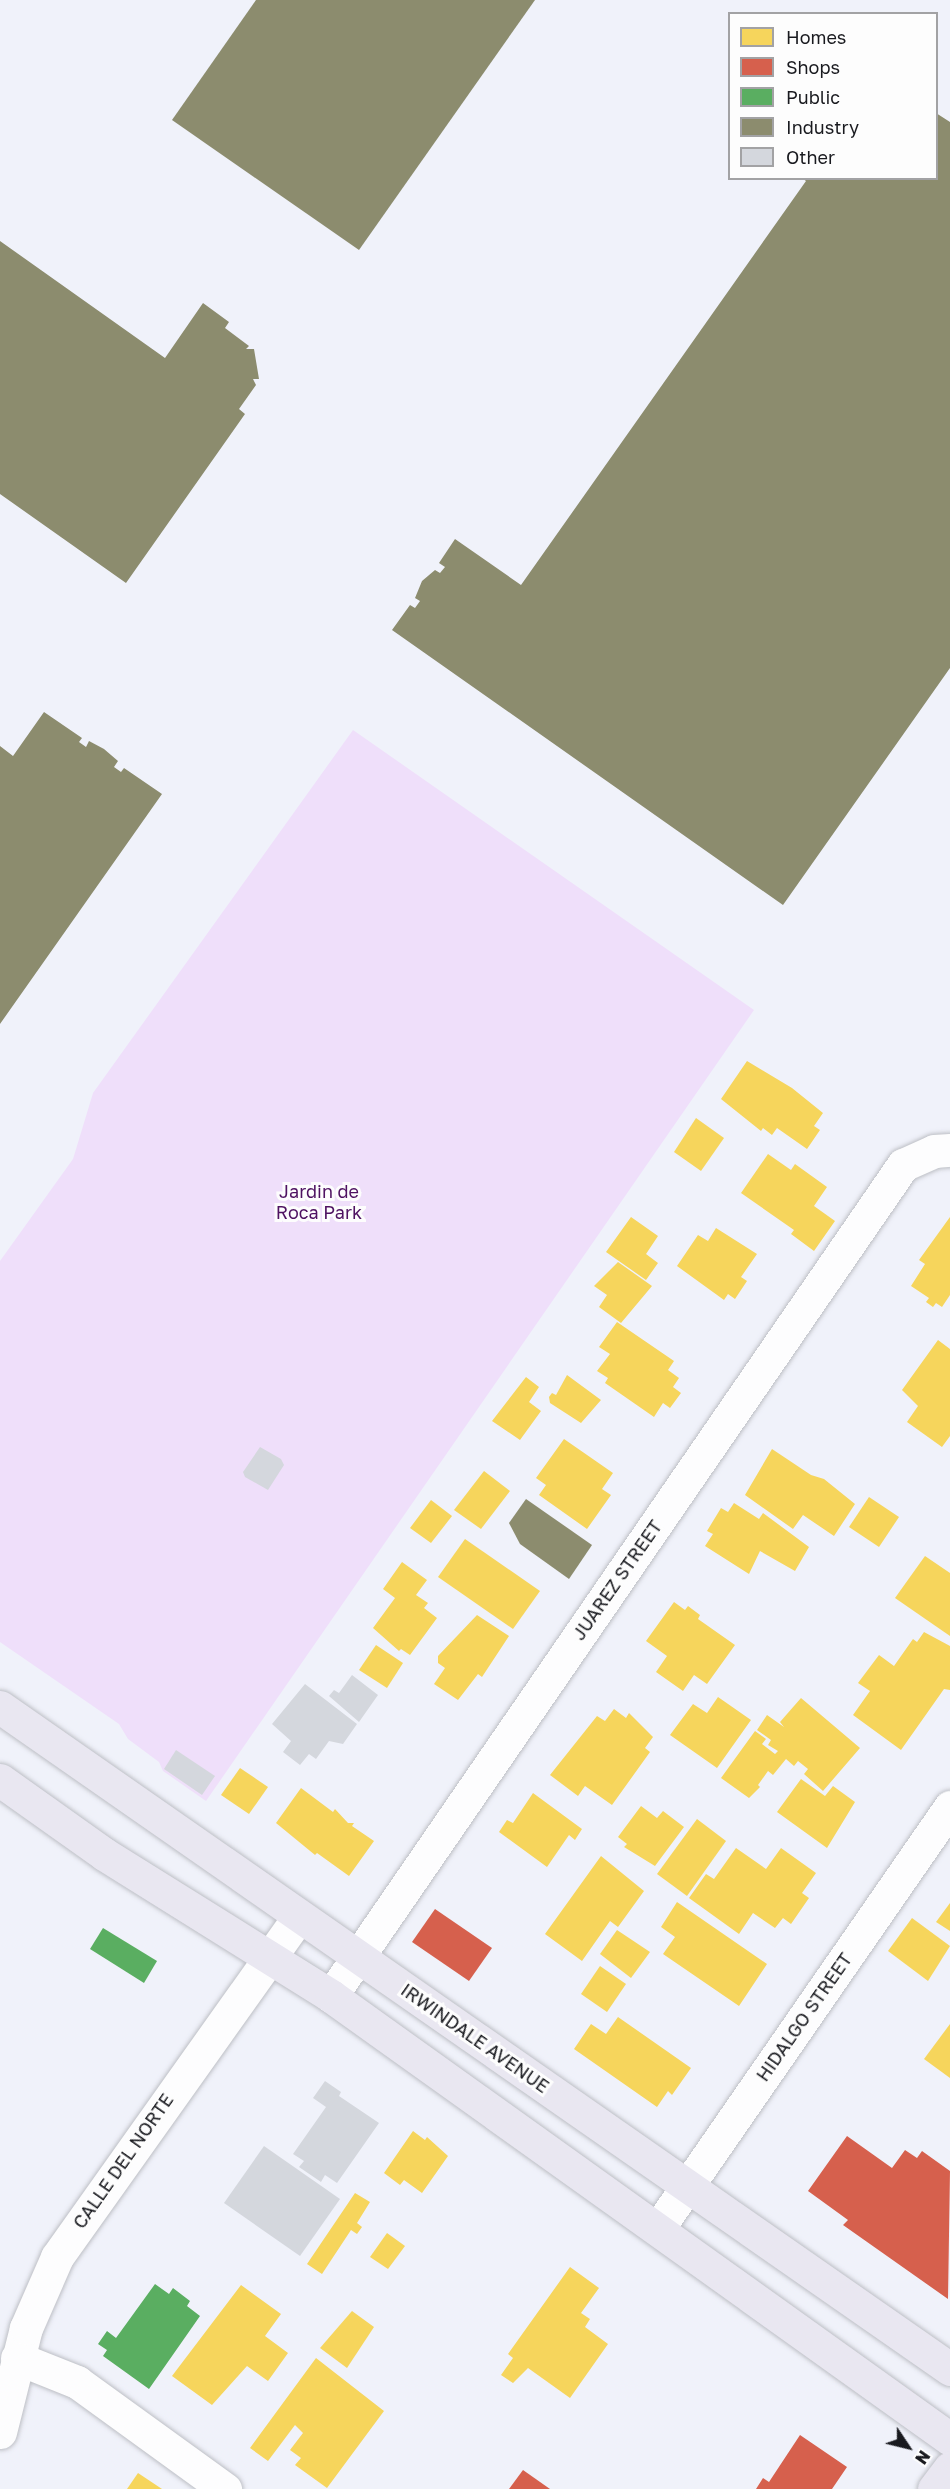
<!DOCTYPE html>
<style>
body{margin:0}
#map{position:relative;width:950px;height:2489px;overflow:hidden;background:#f0f2fa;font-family:"Golos Text",sans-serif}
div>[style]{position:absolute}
.green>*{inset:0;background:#efdffa}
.homes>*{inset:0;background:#f6d55c}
.shops>*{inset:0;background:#d6604d}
.public>*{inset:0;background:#5aae61}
.industry>*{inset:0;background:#8c8c6e}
.building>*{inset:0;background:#d4d7dd}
.roads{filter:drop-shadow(0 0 2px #bdbfc5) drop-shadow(0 0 2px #bdbfc5)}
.minor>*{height:33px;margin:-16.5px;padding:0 16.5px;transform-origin:16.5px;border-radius:16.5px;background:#fdfdfe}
.major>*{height:33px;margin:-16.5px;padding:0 16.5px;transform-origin:16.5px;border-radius:16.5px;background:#e9e7f1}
span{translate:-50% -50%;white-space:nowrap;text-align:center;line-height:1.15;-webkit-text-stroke:6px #fdfdfd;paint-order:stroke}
.park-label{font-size:18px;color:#4e1261}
.street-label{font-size:18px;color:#191a1f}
.legend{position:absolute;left:728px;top:12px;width:210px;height:168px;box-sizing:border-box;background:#fdfdfd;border:2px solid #a2a2a4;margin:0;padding:8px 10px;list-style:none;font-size:18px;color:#191a1f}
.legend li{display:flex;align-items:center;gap:12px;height:30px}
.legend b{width:30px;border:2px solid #a2a2a4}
.north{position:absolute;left:878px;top:2417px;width:60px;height:60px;-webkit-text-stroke:4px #fdfdfd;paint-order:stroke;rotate:125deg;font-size:16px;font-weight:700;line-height:24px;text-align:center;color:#191a1f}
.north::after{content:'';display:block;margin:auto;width:21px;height:27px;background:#191a1f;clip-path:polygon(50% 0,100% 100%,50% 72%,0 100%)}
</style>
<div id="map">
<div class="green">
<i style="clip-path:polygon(353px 730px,754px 1010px,206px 1801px,163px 1771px,159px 1762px,128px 1739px,119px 1724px,0 1642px,0 1261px,73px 1159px,93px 1093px)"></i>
</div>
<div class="homes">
<i style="clip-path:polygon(747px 1061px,792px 1088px,823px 1113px,814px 1126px,820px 1130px,807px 1149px,777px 1128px,772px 1135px,763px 1128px,761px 1131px,721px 1099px)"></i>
<i style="clip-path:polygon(696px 1118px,724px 1138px,701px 1171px,674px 1152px)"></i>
<i style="clip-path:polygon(768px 1154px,791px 1170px,795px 1164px,827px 1187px,814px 1206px,835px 1221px,814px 1251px,791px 1234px,794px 1230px,741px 1193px)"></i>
<i style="clip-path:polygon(631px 1217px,658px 1236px,646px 1254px,658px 1263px,646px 1280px,606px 1252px)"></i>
<i style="clip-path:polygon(950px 1217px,950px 1295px,942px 1307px,936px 1303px,933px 1307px,926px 1302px,929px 1298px,911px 1286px,925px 1264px,919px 1260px)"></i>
<i style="clip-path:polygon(716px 1228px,757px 1254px,741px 1277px,747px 1281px,735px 1299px,728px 1294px,724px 1300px,677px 1266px,698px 1235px,708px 1241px)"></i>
<i style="clip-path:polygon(618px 1262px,652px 1286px,621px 1323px,599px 1307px,607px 1295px,594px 1286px)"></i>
<i style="clip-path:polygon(617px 1322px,674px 1361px,668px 1370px,679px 1378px,673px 1387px,681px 1393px,670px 1408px,663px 1403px,654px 1417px,605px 1383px,608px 1378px,597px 1371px,610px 1354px,599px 1347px)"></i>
<i style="clip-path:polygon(938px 1340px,950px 1349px,950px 1436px,942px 1447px,907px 1422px,918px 1406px,902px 1390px)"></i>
<i style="clip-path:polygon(567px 1375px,601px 1400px,581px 1423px,550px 1403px,549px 1397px,552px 1393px,556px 1395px)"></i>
<i style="clip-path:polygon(526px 1377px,539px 1387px,529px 1402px,541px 1411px,520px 1440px,492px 1421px)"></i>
<i style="clip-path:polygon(564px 1439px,613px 1473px,602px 1489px,611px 1495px,587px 1529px,539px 1495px,546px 1485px,536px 1478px)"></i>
<i style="clip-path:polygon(772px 1449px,811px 1475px,824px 1479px,855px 1504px,834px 1536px,803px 1515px,793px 1529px,745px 1495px)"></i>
<i style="clip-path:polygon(484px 1471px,510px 1491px,481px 1529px,454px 1510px)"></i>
<i style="clip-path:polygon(869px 1497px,899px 1517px,879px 1547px,849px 1527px)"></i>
<i style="clip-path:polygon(431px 1500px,452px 1516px,431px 1543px,410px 1528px)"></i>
<i style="clip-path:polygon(734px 1503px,759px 1519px,763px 1513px,809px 1547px,795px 1571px,760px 1551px,749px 1574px,705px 1546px,713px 1534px,707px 1531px,721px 1508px,728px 1512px)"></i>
<i style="clip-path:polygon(465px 1539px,540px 1591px,513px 1629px,438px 1577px)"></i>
<i style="clip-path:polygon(925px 1556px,950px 1573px,950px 1636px,895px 1598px)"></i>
<i style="clip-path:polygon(402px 1562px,427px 1580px,416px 1595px,428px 1603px,424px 1608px,437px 1618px,410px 1655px,401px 1649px,399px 1651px,373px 1628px,395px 1598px,383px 1589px)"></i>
<i style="clip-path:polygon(674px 1602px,685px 1610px,688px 1606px,700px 1615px,698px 1619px,735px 1645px,707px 1684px,694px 1675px,683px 1691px,656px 1672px,667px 1656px,646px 1641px)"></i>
<i style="clip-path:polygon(477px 1615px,509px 1636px,482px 1677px,478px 1674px,458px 1700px,434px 1684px,445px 1668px,438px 1663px,438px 1656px)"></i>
<i style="clip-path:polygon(924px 1632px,950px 1646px,950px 1690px,944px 1689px,901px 1750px,853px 1715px,870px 1691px,858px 1683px,879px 1655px,894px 1666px,913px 1639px,917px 1642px)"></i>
<i style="clip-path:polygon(376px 1645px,403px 1663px,387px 1688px,359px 1670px)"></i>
<i style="clip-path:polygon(718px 1697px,751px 1720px,717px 1768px,670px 1735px,693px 1704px,707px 1713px)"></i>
<i style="clip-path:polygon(801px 1698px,860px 1748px,823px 1791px,804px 1774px,808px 1769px,798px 1761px,794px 1766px,786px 1759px,773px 1775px,768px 1771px,758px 1785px,760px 1787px,749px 1798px,721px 1778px,755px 1731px,766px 1739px,762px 1744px,775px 1754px,778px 1751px,768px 1745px,771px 1740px,757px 1730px,767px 1715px,784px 1727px,780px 1722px)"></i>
<i style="clip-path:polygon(614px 1709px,626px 1718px,629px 1713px,653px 1737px,645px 1748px,650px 1752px,612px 1805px,585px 1786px,578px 1796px,550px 1775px,597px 1716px,605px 1721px)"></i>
<i style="clip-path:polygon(240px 1768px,268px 1787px,249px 1814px,221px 1795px)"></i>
<i style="clip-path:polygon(801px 1779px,825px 1796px,833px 1786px,855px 1802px,827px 1848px,777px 1812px)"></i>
<i style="clip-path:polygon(301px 1788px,333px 1812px,335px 1809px,348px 1823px,354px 1823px,352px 1826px,374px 1841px,349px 1876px,317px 1853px,315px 1855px,276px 1823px)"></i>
<i style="clip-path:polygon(533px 1793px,582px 1829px,575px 1840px,569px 1835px,547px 1867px,499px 1832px,507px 1820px,513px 1823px)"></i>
<i style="clip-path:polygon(641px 1806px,657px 1818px,663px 1811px,684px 1827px,655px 1866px,624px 1847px,627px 1844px,618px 1837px)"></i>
<i style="clip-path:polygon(697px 1819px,726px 1841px,687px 1896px,657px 1874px)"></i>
<i style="clip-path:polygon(736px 1848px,766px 1869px,781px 1848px,816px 1873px,802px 1893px,809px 1898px,791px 1924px,783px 1918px,775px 1928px,753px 1913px,739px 1934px,689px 1898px,706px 1874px,714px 1879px)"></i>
<i style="clip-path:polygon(601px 1856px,644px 1891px,618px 1927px,610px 1921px,582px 1961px,545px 1934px)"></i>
<i style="clip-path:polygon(677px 1902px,767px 1964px,739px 2006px,663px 1954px,675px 1937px,661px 1927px)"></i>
<i style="clip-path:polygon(950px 1903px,950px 1931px,936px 1922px)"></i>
<i style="clip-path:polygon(912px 1918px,950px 1946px,928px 1981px,888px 1951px)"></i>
<i style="clip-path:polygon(617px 1930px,650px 1952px,631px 1978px,600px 1954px)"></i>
<i style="clip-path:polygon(600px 1966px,626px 1984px,607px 2012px,581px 1994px)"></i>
<i style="clip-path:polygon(618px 2017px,691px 2068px,672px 2095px,668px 2091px,657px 2107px,574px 2049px,591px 2024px,606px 2034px)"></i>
<i style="clip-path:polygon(950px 2024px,950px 2078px,924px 2059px)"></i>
<i style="clip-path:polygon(413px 2131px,425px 2140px,427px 2137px,448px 2156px,422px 2193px,404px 2180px,400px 2185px,384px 2173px)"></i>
<i style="clip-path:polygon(355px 2193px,370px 2202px,357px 2223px,362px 2227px,357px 2234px,351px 2230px,322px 2274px,307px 2264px)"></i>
<i style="clip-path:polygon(387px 2233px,405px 2246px,388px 2269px,370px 2257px)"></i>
<i style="clip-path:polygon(570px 2267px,599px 2288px,581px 2313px,590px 2319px,585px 2327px,608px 2344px,570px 2398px,528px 2368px,513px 2383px,501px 2375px,513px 2358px,508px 2354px)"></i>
<i style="clip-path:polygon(241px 2285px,281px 2314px,265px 2336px,288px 2353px,268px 2381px,247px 2366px,212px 2405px,172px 2376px)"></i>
<i style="clip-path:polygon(352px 2311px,374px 2327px,347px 2368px,320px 2348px)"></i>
<i style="clip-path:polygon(316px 2358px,384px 2411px,327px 2488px,295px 2465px,301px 2458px,290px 2450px,303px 2433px,295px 2425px,268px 2461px,250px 2448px)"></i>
<i style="clip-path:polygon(138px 2473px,162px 2489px,127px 2489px)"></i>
</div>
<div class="shops">
<i style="clip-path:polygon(435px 1909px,492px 1948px,469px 1981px,412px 1942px)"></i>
<i style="clip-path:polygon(847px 2136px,892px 2168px,905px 2150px,917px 2158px,922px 2151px,950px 2171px,948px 2299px,843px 2225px,848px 2220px,808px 2191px)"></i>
<i style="clip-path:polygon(800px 2435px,847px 2467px,832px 2489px,756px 2489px,763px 2478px,769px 2482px)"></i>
<i style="clip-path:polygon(523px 2470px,550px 2489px,509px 2489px)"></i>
</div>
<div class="public">
<i style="clip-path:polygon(103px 1928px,157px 1961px,144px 1983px,90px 1949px)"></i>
<i style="clip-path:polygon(155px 2284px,169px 2294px,173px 2288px,190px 2301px,187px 2306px,200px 2316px,149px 2389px,103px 2356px,107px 2350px,98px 2344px,107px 2331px,116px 2338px)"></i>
</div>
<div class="industry">
<i style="clip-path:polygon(256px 0,535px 0,359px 250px,172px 120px)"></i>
<i style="clip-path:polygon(936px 113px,950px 122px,950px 668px,783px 905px,392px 630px,410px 605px,415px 608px,420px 601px,415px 598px,422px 581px,435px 570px,440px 573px,445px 567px,439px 563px,455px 539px,521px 585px,806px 181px,802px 178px,936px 178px)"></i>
<i style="clip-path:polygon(0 241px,165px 358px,203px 303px,229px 322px,225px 328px,249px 346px,246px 349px,254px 349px,259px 379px,253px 379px,256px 385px,239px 409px,245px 414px,126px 583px,0 494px)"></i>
<i style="clip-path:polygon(44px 712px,82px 738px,79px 742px,86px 747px,89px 741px,104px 749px,118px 761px,114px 767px,121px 772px,124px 768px,162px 794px,0 1024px,0 746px,13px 756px)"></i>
<i style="clip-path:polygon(526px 1499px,592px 1545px,569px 1579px,520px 1544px,509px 1523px)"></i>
</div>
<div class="building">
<i style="clip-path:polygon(260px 1447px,281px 1459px,284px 1465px,268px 1490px,245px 1477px,243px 1472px)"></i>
<i style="clip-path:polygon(352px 1675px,378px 1695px,359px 1722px,329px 1696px,334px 1690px,339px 1693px)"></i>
<i style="clip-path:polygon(305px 1684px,357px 1724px,343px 1744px,329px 1741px,316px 1759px,309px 1754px,300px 1765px,283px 1752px,291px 1741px,272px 1724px)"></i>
<i style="clip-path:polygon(176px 1750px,215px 1776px,202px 1795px,164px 1769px)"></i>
<i style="clip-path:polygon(325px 2081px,341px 2092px,339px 2096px,379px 2123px,337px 2183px,325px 2175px,321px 2182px,299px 2167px,304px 2161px,293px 2154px,326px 2107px,313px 2098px)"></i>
<i style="clip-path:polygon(264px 2146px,340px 2199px,300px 2256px,224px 2203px)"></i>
</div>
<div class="roads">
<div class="minor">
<i style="left:331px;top:1996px;width:1009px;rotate:-55.46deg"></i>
<i style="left:903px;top:1165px;width:34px;rotate:-24deg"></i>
<i style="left:934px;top:1151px;width:16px;rotate:-4deg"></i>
<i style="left:659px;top:2227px;width:511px;rotate:-55.28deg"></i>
<i style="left:17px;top:2358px;width:65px;rotate:21.8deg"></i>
<i style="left:77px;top:2382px;width:183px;rotate:35.9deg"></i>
<i style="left:0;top:2432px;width:107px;rotate:-76deg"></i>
<i style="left:26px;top:2328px;width:77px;rotate:-66.4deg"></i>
<i style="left:57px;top:2257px;width:417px;rotate:-54.6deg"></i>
</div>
<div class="major">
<i style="left:0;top:1707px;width:1158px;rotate:34.87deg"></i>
<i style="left:0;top:1780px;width:128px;rotate:35.4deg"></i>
<i style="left:104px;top:1854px;width:268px;rotate:32deg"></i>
<i style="left:331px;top:1996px;width:761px;rotate:35.59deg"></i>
<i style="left:934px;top:2489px;width:26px;rotate:-53deg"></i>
</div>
</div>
<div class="park-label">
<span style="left:319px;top:1202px">Jardin de<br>Roca Park</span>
</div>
<div class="street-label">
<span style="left:617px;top:1580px;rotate:-55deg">JUAREZ STREET</span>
<span style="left:804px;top:2017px;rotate:-55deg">HIDALGO STREET</span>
<span style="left:475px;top:2038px;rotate:35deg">IRWINDALE AVENUE</span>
<span style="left:123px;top:2161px;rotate:-55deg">CALLE DEL NORTE</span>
</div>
<ul class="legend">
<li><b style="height:16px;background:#f6d55c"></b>Homes</li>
<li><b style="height:16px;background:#d6604d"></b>Shops</li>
<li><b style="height:16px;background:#5aae61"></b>Public</li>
<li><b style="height:16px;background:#8c8c6e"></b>Industry</li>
<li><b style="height:16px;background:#d4d7dd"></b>Other</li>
</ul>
<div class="north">N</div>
</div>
